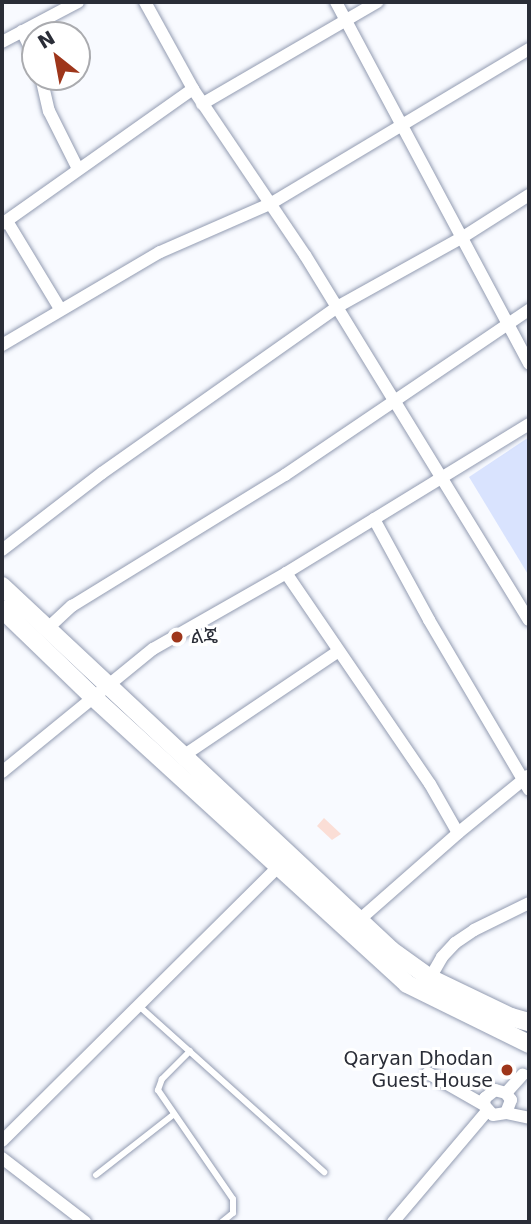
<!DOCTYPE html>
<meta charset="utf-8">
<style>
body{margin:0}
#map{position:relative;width:531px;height:1224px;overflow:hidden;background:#f8faff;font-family:"DejaVu Sans","Noto Sans Ethiopic",sans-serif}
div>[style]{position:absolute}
.green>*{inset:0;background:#d9e3fe}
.building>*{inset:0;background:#fbded6}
.roads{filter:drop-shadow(0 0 2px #939cb2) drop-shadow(0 0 2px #939cb2)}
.lane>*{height:6px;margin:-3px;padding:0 3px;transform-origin:3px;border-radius:3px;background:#fff}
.street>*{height:12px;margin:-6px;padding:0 6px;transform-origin:6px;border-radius:6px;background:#fff}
.secondary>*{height:18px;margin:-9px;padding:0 9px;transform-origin:9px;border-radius:9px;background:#fff}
.dots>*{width:19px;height:19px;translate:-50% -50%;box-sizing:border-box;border:4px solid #fff;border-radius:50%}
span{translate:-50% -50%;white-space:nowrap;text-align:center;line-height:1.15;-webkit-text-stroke:6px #fff;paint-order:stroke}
.poi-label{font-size:19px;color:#2a2d37}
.left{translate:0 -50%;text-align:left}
.right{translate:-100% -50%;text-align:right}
.frame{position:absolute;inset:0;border:4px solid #2a2d37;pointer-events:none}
.north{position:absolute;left:21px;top:21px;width:70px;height:70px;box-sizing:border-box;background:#fff;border:2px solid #aaabaf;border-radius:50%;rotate:329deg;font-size:19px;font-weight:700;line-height:28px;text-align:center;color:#2a2d37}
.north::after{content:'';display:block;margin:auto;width:24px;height:32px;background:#9e361b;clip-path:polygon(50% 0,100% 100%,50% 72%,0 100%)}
</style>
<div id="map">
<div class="green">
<i style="clip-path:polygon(529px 437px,529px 576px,469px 477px)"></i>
</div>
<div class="building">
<i style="clip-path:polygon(324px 818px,341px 834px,332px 840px,317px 826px)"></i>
</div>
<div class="roads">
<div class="lane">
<i style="left:139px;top:1006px;width:249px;rotate:41.9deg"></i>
<i style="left:190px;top:1051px;width:40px;rotate:135deg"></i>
<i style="left:162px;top:1079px;width:12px;rotate:110deg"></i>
<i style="left:158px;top:1090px;width:132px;rotate:55.5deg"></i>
<i style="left:233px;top:1199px;width:14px;rotate:90deg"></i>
<i style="left:233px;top:1213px;width:14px;rotate:141deg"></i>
<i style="left:96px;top:1175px;width:99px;rotate:-38deg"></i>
</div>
<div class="street">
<i style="left:145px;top:2px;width:99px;rotate:61.1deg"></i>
<i style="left:193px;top:89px;width:200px;rotate:56deg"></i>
<i style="left:305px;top:255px;width:428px;rotate:58.5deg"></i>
<i style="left:336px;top:2px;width:410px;rotate:61.9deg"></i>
<i style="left:22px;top:31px;width:30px;rotate:64deg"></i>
<i style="left:2px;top:42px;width:86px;rotate:-27.8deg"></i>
<i style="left:41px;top:77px;width:35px;rotate:77deg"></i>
<i style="left:49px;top:111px;width:65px;rotate:63.4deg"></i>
<i style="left:202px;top:104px;width:203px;rotate:-30.2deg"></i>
<i style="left:7px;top:221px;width:103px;rotate:58.9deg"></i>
<i style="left:2px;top:224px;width:234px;rotate:-35.3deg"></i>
<i style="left:2px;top:345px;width:183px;rotate:-30.5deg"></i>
<i style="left:160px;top:252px;width:120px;rotate:-23.6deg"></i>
<i style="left:270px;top:204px;width:302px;rotate:-30.9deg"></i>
<i style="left:374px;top:519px;width:115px;rotate:61.4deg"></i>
<i style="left:429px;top:620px;width:197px;rotate:59.5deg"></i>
<i style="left:2px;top:550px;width:126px;rotate:-37.6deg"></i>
<i style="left:102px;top:473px;width:288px;rotate:-35.2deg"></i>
<i style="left:337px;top:307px;width:144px;rotate:-29.1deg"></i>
<i style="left:463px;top:237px;width:78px;rotate:-32.5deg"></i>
<i style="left:286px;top:573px;width:255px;rotate:55.7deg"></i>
<i style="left:430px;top:784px;width:56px;rotate:60.3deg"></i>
<i style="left:48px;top:628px;width:33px;rotate:-43deg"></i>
<i style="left:72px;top:606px;width:250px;rotate:-31.6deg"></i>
<i style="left:285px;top:475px;width:295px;rotate:-34.1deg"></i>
<i style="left:183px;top:756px;width:186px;rotate:-34deg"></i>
<i style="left:2px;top:772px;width:195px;rotate:-39.2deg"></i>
<i style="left:153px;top:649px;width:153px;rotate:-29.7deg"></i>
<i style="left:286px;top:573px;width:285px;rotate:-31.5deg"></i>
<i style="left:358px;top:921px;width:133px;rotate:-41.3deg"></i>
<i style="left:458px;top:833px;width:90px;rotate:-39.2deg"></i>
<i style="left:430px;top:978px;width:24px;rotate:-60deg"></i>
<i style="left:442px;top:957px;width:19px;rotate:-47deg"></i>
<i style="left:455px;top:943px;width:23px;rotate:-34deg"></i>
<i style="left:474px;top:930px;width:61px;rotate:-26.1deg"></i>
<i style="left:428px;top:1073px;width:64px;rotate:29.7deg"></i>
<i style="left:484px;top:1105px;width:13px;rotate:48deg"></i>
<i style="left:493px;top:1115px;width:13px;rotate:-9deg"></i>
<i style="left:506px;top:1113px;width:14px;rotate:-69deg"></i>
<i style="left:511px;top:1100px;width:9px;rotate:-126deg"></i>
<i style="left:506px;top:1093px;width:11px;rotate:-165deg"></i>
<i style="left:495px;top:1090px;width:13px;rotate:141deg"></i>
<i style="left:485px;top:1098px;width:7px;rotate:98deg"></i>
<i style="left:506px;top:1093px;width:25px;rotate:-48deg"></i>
<i style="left:506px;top:1113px;width:24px;rotate:12deg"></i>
<i style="left:2px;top:1141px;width:389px;rotate:-44.8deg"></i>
<i style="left:2px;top:1158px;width:105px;rotate:37.6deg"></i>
<i style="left:393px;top:1222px;width:145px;rotate:-49.7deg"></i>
</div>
<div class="secondary">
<i style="left:2px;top:586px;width:533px;rotate:43.1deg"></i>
<i style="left:391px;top:950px;width:48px;rotate:35.7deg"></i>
<i style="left:430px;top:978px;width:90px;rotate:25.7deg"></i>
<i style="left:511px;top:1017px;width:19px;rotate:16deg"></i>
<i style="left:2px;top:609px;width:127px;rotate:44deg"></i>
<i style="left:93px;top:697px;width:425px;rotate:42.4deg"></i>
<i style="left:407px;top:984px;width:136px;rotate:26.2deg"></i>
</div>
</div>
<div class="dots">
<i style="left:177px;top:637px;background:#9e361b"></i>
<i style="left:507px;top:1070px;background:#9e361b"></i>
</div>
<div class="poi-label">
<span class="left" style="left:191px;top:637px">ልጄ</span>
<span class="right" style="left:493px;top:1070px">Qaryan Dhodan<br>Guest House</span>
</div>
<div class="frame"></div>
<div class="north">N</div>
</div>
